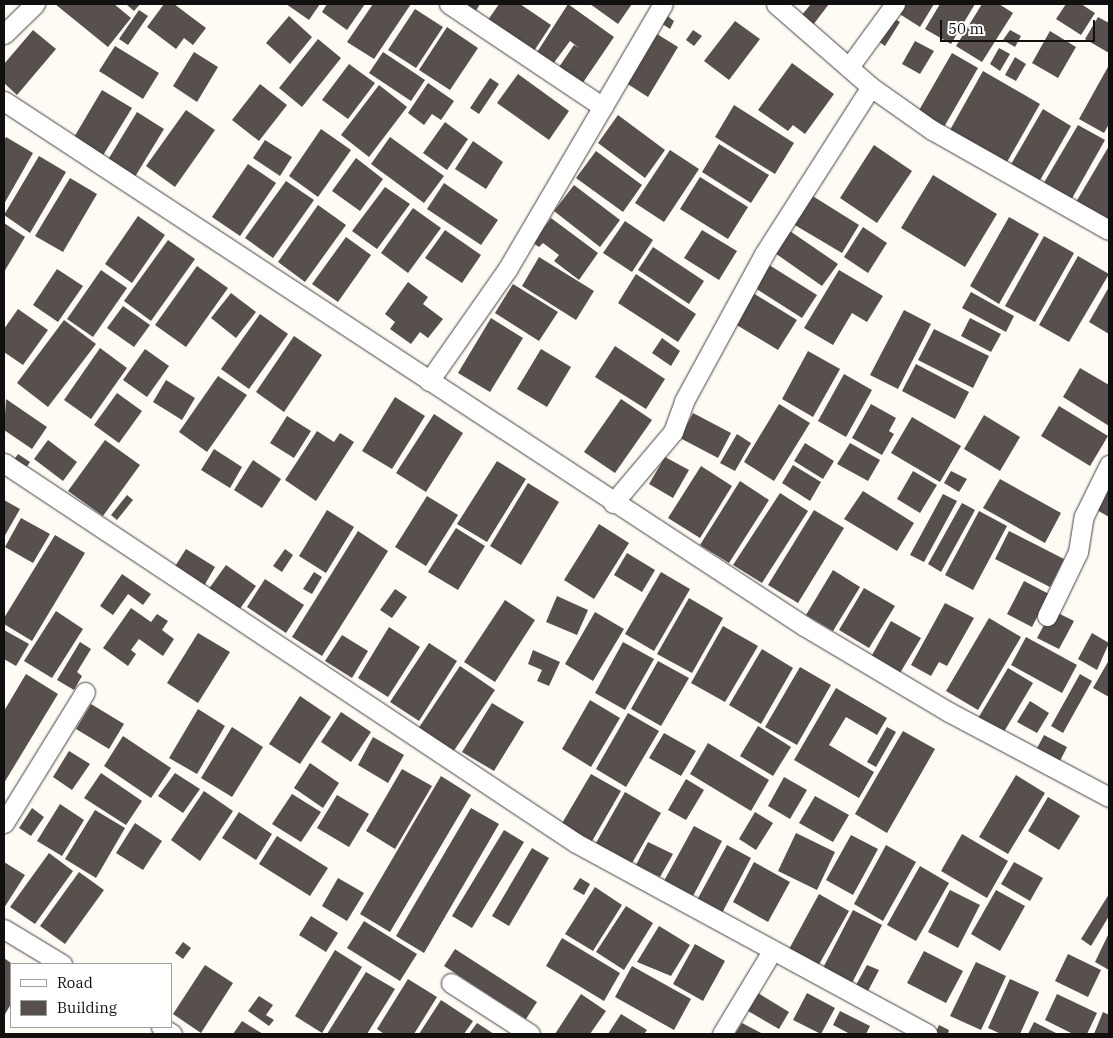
<!DOCTYPE html>
<style>
body{margin:0}
#map{position:relative;width:1113px;height:1038px;overflow:hidden;background:#fefaf4;font-family:"IBM Plex Serif",serif}
div>[style]{position:absolute}
.building>*{inset:0;background:#57504d}
.roads{filter:drop-shadow(0 0 1px #434343) drop-shadow(0 0 1px #434343)}
.street>*{height:19px;margin:-9.5px;padding:0 9.5px;transform-origin:9.5px;border-radius:9.5px;background:#fff}
span{translate:-50% -50%;white-space:nowrap;text-align:center;line-height:1.15;-webkit-text-stroke:5px #fff;paint-order:stroke}
.frame{position:absolute;inset:0;border:5px solid #101010;pointer-events:none}
.legend{position:absolute;left:10px;top:963px;width:162px;height:65px;box-sizing:border-box;background:#fff;border:1px solid #9f9f9f;margin:0;padding:6px 9px;list-style:none;font-size:15px;color:#101010}
.legend li{display:flex;align-items:center;gap:10px;height:25px}
.legend b{width:25px;border:1px solid #9f9f9f}
.scale{position:absolute;left:940px;top:20px;width:155px;height:22px;box-sizing:border-box;border:2px solid #101010;border-top:0;padding-left:6px;font-size:15px;line-height:18px;white-space:nowrap;color:#101010;-webkit-text-stroke:4px #fff;paint-order:stroke}
</style>
<div id="map">
<div class="building">
<i style="clip-path:polygon(55px 4px,114px 4px,131px 18px,108px 47px)"></i>
<i style="clip-path:polygon(126px 4px,140px 4px,134px 11px)"></i>
<i style="clip-path:polygon(164px 4px,174px 4px,206px 28px,193px 45px,184px 38px,176px 49px,147px 27px)"></i>
<i style="clip-path:polygon(286px 4px,320px 4px,309px 20px)"></i>
<i style="clip-path:polygon(327px 4px,365px 4px,347px 30px,322px 12px)"></i>
<i style="clip-path:polygon(373px 4px,411px 4px,374px 59px,347px 42px)"></i>
<i style="clip-path:polygon(457px 4px,480px 4px,474px 14px)"></i>
<i style="clip-path:polygon(499px 4px,520px 4px,551px 25px,534px 51px,488px 20px)"></i>
<i style="clip-path:polygon(568px 4px,614px 37px,580px 87px,557px 70px,574px 45px,579px 48px,570px 41px,550px 68px,534px 57px)"></i>
<i style="clip-path:polygon(590px 4px,632px 4px,618px 24px)"></i>
<i style="clip-path:polygon(811px 4px,829px 4px,813px 25px,801px 16px)"></i>
<i style="clip-path:polygon(903px 4px,934px 4px,920px 27px,898px 13px)"></i>
<i style="clip-path:polygon(940px 4px,975px 4px,951px 44px,925px 29px)"></i>
<i style="clip-path:polygon(982px 4px,999px 4px,1013px 13px,982px 62px,956px 46px)"></i>
<i style="clip-path:polygon(1066px 4px,1081px 4px,1095px 13px,1081px 35px,1056px 19px)"></i>
<i style="clip-path:polygon(415px 9px,443px 27px,416px 68px,388px 50px)"></i>
<i style="clip-path:polygon(139px 10px,148px 16px,128px 45px,119px 39px)"></i>
<i style="clip-path:polygon(666px 15px,674px 21px,670px 29px,661px 23px)"></i>
<i style="clip-path:polygon(289px 16px,312px 37px,290px 64px,266px 43px)"></i>
<i style="clip-path:polygon(890px 16px,900px 22px,885px 46px,875px 39px)"></i>
<i style="clip-path:polygon(1098px 17px,1109px 23px,1109px 53px,1085px 39px)"></i>
<i style="clip-path:polygon(735px 21px,760px 39px,729px 80px,704px 61px)"></i>
<i style="clip-path:polygon(447px 27px,478px 48px,450px 90px,419px 70px)"></i>
<i style="clip-path:polygon(33px 30px,56px 49px,17px 95px,4px 83px,4px 64px)"></i>
<i style="clip-path:polygon(693px 30px,702px 36px,694px 46px,686px 40px)"></i>
<i style="clip-path:polygon(1010px 30px,1021px 36px,1015px 47px,1003px 40px)"></i>
<i style="clip-path:polygon(1050px 31px,1076px 47px,1058px 78px,1032px 63px)"></i>
<i style="clip-path:polygon(657px 34px,678px 47px,648px 97px,626px 83px)"></i>
<i style="clip-path:polygon(318px 39px,341px 58px,302px 107px,279px 88px)"></i>
<i style="clip-path:polygon(915px 41px,934px 51px,920px 74px,902px 64px)"></i>
<i style="clip-path:polygon(115px 46px,159px 73px,143px 99px,99px 71px)"></i>
<i style="clip-path:polygon(999px 48px,1010px 54px,1000px 71px,990px 64px)"></i>
<i style="clip-path:polygon(194px 52px,218px 67px,197px 102px,173px 86px)"></i>
<i style="clip-path:polygon(383px 52px,425px 80px,411px 101px,369px 73px)"></i>
<i style="clip-path:polygon(952px 53px,978px 68px,944px 127px,918px 112px)"></i>
<i style="clip-path:polygon(1015px 57px,1026px 64px,1016px 81px,1005px 75px)"></i>
<i style="clip-path:polygon(792px 63px,834px 94px,805px 134px,793px 125px,788px 131px,758px 110px)"></i>
<i style="clip-path:polygon(349px 64px,375px 83px,348px 119px,322px 100px)"></i>
<i style="clip-path:polygon(1109px 65px,1109px 124px,1104px 133px,1079px 119px)"></i>
<i style="clip-path:polygon(983px 71px,1040px 104px,1007px 162px,950px 130px)"></i>
<i style="clip-path:polygon(518px 74px,569px 111px,549px 140px,497px 103px)"></i>
<i style="clip-path:polygon(490px 78px,499px 84px,479px 114px,470px 108px)"></i>
<i style="clip-path:polygon(428px 83px,454px 101px,441px 120px,432px 114px,424px 125px,408px 113px)"></i>
<i style="clip-path:polygon(260px 84px,287px 105px,259px 141px,232px 120px)"></i>
<i style="clip-path:polygon(379px 85px,407px 107px,369px 157px,341px 135px)"></i>
<i style="clip-path:polygon(102px 90px,132px 108px,102px 157px,73px 139px)"></i>
<i style="clip-path:polygon(734px 105px,794px 143px,775px 174px,715px 137px)"></i>
<i style="clip-path:polygon(1043px 109px,1071px 126px,1039px 182px,1010px 166px)"></i>
<i style="clip-path:polygon(186px 110px,215px 130px,175px 187px,146px 166px)"></i>
<i style="clip-path:polygon(137px 112px,164px 129px,133px 180px,106px 163px)"></i>
<i style="clip-path:polygon(618px 115px,665px 150px,645px 178px,598px 143px)"></i>
<i style="clip-path:polygon(445px 122px,468px 139px,447px 170px,423px 153px)"></i>
<i style="clip-path:polygon(1078px 125px,1105px 140px,1070px 202px,1042px 186px)"></i>
<i style="clip-path:polygon(321px 129px,351px 150px,318px 197px,289px 176px)"></i>
<i style="clip-path:polygon(6px 137px,33px 153px,4px 204px,4px 141px)"></i>
<i style="clip-path:polygon(390px 137px,444px 176px,424px 203px,371px 164px)"></i>
<i style="clip-path:polygon(265px 140px,292px 157px,280px 176px,253px 158px)"></i>
<i style="clip-path:polygon(473px 141px,503px 162px,486px 189px,455px 169px)"></i>
<i style="clip-path:polygon(719px 144px,769px 175px,751px 203px,702px 172px)"></i>
<i style="clip-path:polygon(874px 145px,912px 171px,877px 223px,840px 198px)"></i>
<i style="clip-path:polygon(1109px 146px,1109px 220px,1076px 202px)"></i>
<i style="clip-path:polygon(670px 150px,699px 169px,664px 222px,635px 203px)"></i>
<i style="clip-path:polygon(596px 151px,642px 185px,623px 212px,576px 178px)"></i>
<i style="clip-path:polygon(39px 156px,66px 172px,30px 233px,4px 215px)"></i>
<i style="clip-path:polygon(356px 158px,383px 179px,360px 211px,332px 191px)"></i>
<i style="clip-path:polygon(248px 164px,276px 183px,240px 236px,212px 217px)"></i>
<i style="clip-path:polygon(933px 175px,997px 214px,965px 267px,901px 228px)"></i>
<i style="clip-path:polygon(700px 177px,748px 207px,728px 239px,680px 209px)"></i>
<i style="clip-path:polygon(70px 178px,97px 194px,63px 252px,35px 236px)"></i>
<i style="clip-path:polygon(286px 181px,314px 200px,273px 258px,245px 238px)"></i>
<i style="clip-path:polygon(444px 183px,498px 220px,481px 245px,427px 209px)"></i>
<i style="clip-path:polygon(574px 185px,620px 220px,600px 247px,554px 211px)"></i>
<i style="clip-path:polygon(385px 187px,410px 204px,377px 249px,352px 231px)"></i>
<i style="clip-path:polygon(811px 195px,859px 225px,842px 253px,793px 224px)"></i>
<i style="clip-path:polygon(318px 205px,346px 225px,305px 282px,278px 262px)"></i>
<i style="clip-path:polygon(413px 208px,441px 228px,408px 273px,381px 253px)"></i>
<i style="clip-path:polygon(138px 216px,165px 235px,132px 283px,105px 264px)"></i>
<i style="clip-path:polygon(1009px 217px,1039px 234px,999px 304px,970px 286px)"></i>
<i style="clip-path:polygon(551px 218px,598px 253px,579px 280px,554px 261px,559px 255px,543px 243px,539px 247px,533px 243px)"></i>
<i style="clip-path:polygon(625px 221px,653px 240px,632px 272px,603px 253px)"></i>
<i style="clip-path:polygon(4px 223px,25px 237px,4px 272px)"></i>
<i style="clip-path:polygon(863px 227px,887px 243px,868px 273px,844px 257px)"></i>
<i style="clip-path:polygon(787px 229px,838px 264px,822px 286px,772px 251px)"></i>
<i style="clip-path:polygon(445px 230px,481px 255px,462px 283px,425px 258px)"></i>
<i style="clip-path:polygon(702px 230px,737px 251px,719px 280px,684px 258px)"></i>
<i style="clip-path:polygon(1044px 236px,1074px 253px,1035px 322px,1005px 306px)"></i>
<i style="clip-path:polygon(346px 237px,371px 255px,338px 302px,312px 284px)"></i>
<i style="clip-path:polygon(168px 240px,195px 259px,151px 321px,124px 301px)"></i>
<i style="clip-path:polygon(653px 247px,704px 281px,689px 304px,638px 270px)"></i>
<i style="clip-path:polygon(1078px 256px,1109px 274px,1069px 342px,1039px 325px)"></i>
<i style="clip-path:polygon(539px 257px,594px 291px,576px 320px,522px 286px)"></i>
<i style="clip-path:polygon(766px 263px,817px 295px,802px 318px,752px 286px)"></i>
<i style="clip-path:polygon(197px 266px,228px 288px,186px 347px,155px 325px)"></i>
<i style="clip-path:polygon(57px 269px,83px 286px,58px 322px,33px 305px)"></i>
<i style="clip-path:polygon(101px 270px,127px 288px,93px 337px,67px 319px)"></i>
<i style="clip-path:polygon(839px 270px,883px 296px,867px 322px,852px 313px,833px 345px,804px 328px)"></i>
<i style="clip-path:polygon(636px 274px,696px 314px,678px 342px,618px 303px)"></i>
<i style="clip-path:polygon(408px 282px,428px 297px,423px 304px,443px 319px,428px 338px,420px 332px,411px 344px,390px 329px,395px 322px,385px 314px)"></i>
<i style="clip-path:polygon(513px 284px,558px 312px,539px 341px,495px 313px)"></i>
<i style="clip-path:polygon(1109px 287px,1109px 334px,1089px 322px)"></i>
<i style="clip-path:polygon(971px 292px,1014px 316px,1006px 332px,962px 308px)"></i>
<i style="clip-path:polygon(231px 293px,256px 312px,236px 338px,211px 318px)"></i>
<i style="clip-path:polygon(753px 293px,797px 320px,778px 350px,735px 324px)"></i>
<i style="clip-path:polygon(123px 306px,150px 325px,134px 347px,107px 328px)"></i>
<i style="clip-path:polygon(18px 309px,48px 330px,23px 365px,4px 352px,4px 329px)"></i>
<i style="clip-path:polygon(904px 310px,931px 324px,898px 389px,870px 375px)"></i>
<i style="clip-path:polygon(260px 314px,288px 334px,249px 389px,221px 369px)"></i>
<i style="clip-path:polygon(491px 318px,523px 338px,490px 392px,458px 373px)"></i>
<i style="clip-path:polygon(970px 318px,1001px 334px,991px 352px,961px 336px)"></i>
<i style="clip-path:polygon(64px 320px,96px 344px,48px 407px,17px 383px)"></i>
<i style="clip-path:polygon(934px 329px,989px 356px,973px 388px,918px 360px)"></i>
<i style="clip-path:polygon(294px 336px,322px 355px,284px 412px,256px 392px)"></i>
<i style="clip-path:polygon(662px 338px,680px 351px,671px 366px,652px 353px)"></i>
<i style="clip-path:polygon(615px 346px,665px 379px,646px 409px,595px 377px)"></i>
<i style="clip-path:polygon(100px 348px,127px 368px,91px 419px,64px 400px)"></i>
<i style="clip-path:polygon(145px 349px,169px 366px,147px 397px,123px 380px)"></i>
<i style="clip-path:polygon(541px 349px,571px 367px,547px 407px,517px 389px)"></i>
<i style="clip-path:polygon(808px 351px,840px 369px,813px 417px,782px 399px)"></i>
<i style="clip-path:polygon(916px 364px,969px 392px,955px 419px,902px 391px)"></i>
<i style="clip-path:polygon(1080px 368px,1109px 385px,1109px 426px,1063px 397px)"></i>
<i style="clip-path:polygon(844px 374px,872px 390px,846px 437px,818px 421px)"></i>
<i style="clip-path:polygon(218px 376px,247px 395px,207px 452px,179px 432px)"></i>
<i style="clip-path:polygon(166px 380px,195px 398px,182px 420px,153px 402px)"></i>
<i style="clip-path:polygon(117px 393px,142px 411px,119px 443px,94px 425px)"></i>
<i style="clip-path:polygon(395px 397px,425px 416px,392px 469px,362px 451px)"></i>
<i style="clip-path:polygon(6px 399px,47px 427px,32px 449px,4px 430px)"></i>
<i style="clip-path:polygon(621px 399px,652px 420px,615px 473px,584px 452px)"></i>
<i style="clip-path:polygon(779px 404px,810px 423px,774px 481px,744px 462px)"></i>
<i style="clip-path:polygon(871px 404px,896px 418px,889px 431px,894px 434px,882px 455px,852px 438px)"></i>
<i style="clip-path:polygon(1059px 406px,1108px 436px,1090px 466px,1041px 436px)"></i>
<i style="clip-path:polygon(693px 413px,731px 433px,718px 458px,680px 438px)"></i>
<i style="clip-path:polygon(434px 414px,463px 433px,426px 492px,396px 473px)"></i>
<i style="clip-path:polygon(984px 415px,1020px 437px,1000px 471px,964px 449px)"></i>
<i style="clip-path:polygon(287px 416px,311px 431px,294px 458px,270px 443px)"></i>
<i style="clip-path:polygon(912px 417px,961px 446px,940px 482px,891px 453px)"></i>
<i style="clip-path:polygon(317px 431px,334px 442px,340px 433px,354px 442px,316px 501px,285px 480px)"></i>
<i style="clip-path:polygon(737px 434px,751px 443px,735px 471px,720px 463px)"></i>
<i style="clip-path:polygon(48px 440px,77px 462px,63px 481px,34px 459px)"></i>
<i style="clip-path:polygon(105px 440px,140px 465px,103px 516px,68px 491px)"></i>
<i style="clip-path:polygon(805px 443px,834px 461px,823px 479px,794px 461px)"></i>
<i style="clip-path:polygon(850px 443px,880px 460px,868px 481px,837px 464px)"></i>
<i style="clip-path:polygon(214px 449px,242px 467px,230px 488px,201px 470px)"></i>
<i style="clip-path:polygon(18px 454px,30px 462px,24px 471px,12px 463px)"></i>
<i style="clip-path:polygon(665px 457px,689px 470px,673px 498px,649px 484px)"></i>
<i style="clip-path:polygon(253px 460px,281px 479px,262px 508px,234px 490px)"></i>
<i style="clip-path:polygon(497px 461px,526px 479px,487px 542px,457px 524px)"></i>
<i style="clip-path:polygon(793px 465px,821px 482px,810px 501px,782px 483px)"></i>
<i style="clip-path:polygon(701px 466px,732px 486px,700px 538px,668px 518px)"></i>
<i style="clip-path:polygon(913px 471px,937px 485px,920px 513px,897px 499px)"></i>
<i style="clip-path:polygon(951px 471px,967px 479px,959px 492px,944px 483px)"></i>
<i style="clip-path:polygon(1109px 474px,1109px 517px,1090px 506px)"></i>
<i style="clip-path:polygon(1000px 479px,1061px 513px,1045px 543px,983px 508px)"></i>
<i style="clip-path:polygon(740px 481px,769px 500px,729px 563px,700px 545px)"></i>
<i style="clip-path:polygon(528px 483px,559px 502px,521px 565px,490px 546px)"></i>
<i style="clip-path:polygon(863px 491px,914px 523px,897px 551px,844px 519px)"></i>
<i style="clip-path:polygon(780px 493px,808px 511px,762px 583px,733px 565px)"></i>
<i style="clip-path:polygon(943px 494px,957px 501px,924px 562px,910px 555px)"></i>
<i style="clip-path:polygon(127px 495px,133px 500px,117px 520px,111px 515px)"></i>
<i style="clip-path:polygon(427px 496px,458px 515px,426px 566px,395px 547px)"></i>
<i style="clip-path:polygon(4px 500px,20px 509px,4px 537px)"></i>
<i style="clip-path:polygon(962px 503px,975px 510px,941px 572px,928px 564px)"></i>
<i style="clip-path:polygon(327px 510px,354px 527px,326px 573px,299px 556px)"></i>
<i style="clip-path:polygon(814px 510px,844px 528px,798px 603px,768px 585px)"></i>
<i style="clip-path:polygon(979px 511px,1007px 526px,973px 590px,945px 575px)"></i>
<i style="clip-path:polygon(21px 518px,50px 534px,33px 563px,5px 547px)"></i>
<i style="clip-path:polygon(599px 524px,629px 543px,594px 599px,564px 580px)"></i>
<i style="clip-path:polygon(456px 528px,485px 546px,458px 590px,428px 572px)"></i>
<i style="clip-path:polygon(358px 531px,388px 551px,322px 656px,292px 637px)"></i>
<i style="clip-path:polygon(1009px 531px,1064px 559px,1050px 587px,995px 559px)"></i>
<i style="clip-path:polygon(55px 535px,85px 553px,32px 641px,4px 624px,4px 618px)"></i>
<i style="clip-path:polygon(186px 549px,215px 567px,204px 586px,174px 568px)"></i>
<i style="clip-path:polygon(285px 549px,293px 555px,282px 572px,273px 566px)"></i>
<i style="clip-path:polygon(627px 553px,655px 570px,642px 592px,614px 575px)"></i>
<i style="clip-path:polygon(226px 565px,256px 586px,239px 610px,208px 590px)"></i>
<i style="clip-path:polygon(833px 570px,860px 587px,833px 631px,806px 615px)"></i>
<i style="clip-path:polygon(314px 572px,322px 577px,312px 594px,303px 589px)"></i>
<i style="clip-path:polygon(661px 572px,690px 589px,654px 651px,625px 634px)"></i>
<i style="clip-path:polygon(122px 574px,151px 594px,143px 605px,128px 594px,113px 615px,100px 606px)"></i>
<i style="clip-path:polygon(265px 579px,304px 605px,286px 633px,247px 607px)"></i>
<i style="clip-path:polygon(1024px 581px,1049px 594px,1032px 627px,1007px 614px)"></i>
<i style="clip-path:polygon(864px 588px,895px 606px,869px 648px,839px 630px)"></i>
<i style="clip-path:polygon(395px 589px,407px 597px,392px 618px,380px 610px)"></i>
<i style="clip-path:polygon(557px 596px,588px 610px,577px 635px,546px 622px)"></i>
<i style="clip-path:polygon(689px 598px,723px 618px,692px 673px,657px 654px)"></i>
<i style="clip-path:polygon(505px 600px,535px 620px,495px 682px,464px 662px)"></i>
<i style="clip-path:polygon(945px 603px,974px 618px,947px 666px,939px 662px,931px 676px,911px 665px)"></i>
<i style="clip-path:polygon(131px 608px,151px 622px,157px 614px,168px 621px,162px 630px,174px 639px,163px 656px,139px 639px,131px 650px,136px 654px,128px 666px,103px 648px)"></i>
<i style="clip-path:polygon(1052px 610px,1074px 621px,1059px 649px,1037px 638px)"></i>
<i style="clip-path:polygon(56px 611px,83px 629px,52px 678px,24px 661px)"></i>
<i style="clip-path:polygon(595px 612px,624px 629px,593px 681px,565px 664px)"></i>
<i style="clip-path:polygon(989px 618px,1021px 637px,978px 710px,946px 691px)"></i>
<i style="clip-path:polygon(891px 621px,921px 638px,900px 673px,871px 657px)"></i>
<i style="clip-path:polygon(723px 626px,758px 646px,725px 702px,691px 683px)"></i>
<i style="clip-path:polygon(389px 627px,420px 647px,388px 697px,358px 678px)"></i>
<i style="clip-path:polygon(4px 630px,29px 644px,16px 666px,4px 659px)"></i>
<i style="clip-path:polygon(198px 633px,230px 652px,198px 703px,167px 683px)"></i>
<i style="clip-path:polygon(1092px 633px,1109px 643px,1097px 670px,1078px 659px)"></i>
<i style="clip-path:polygon(342px 635px,368px 651px,352px 678px,325px 661px)"></i>
<i style="clip-path:polygon(1026px 637px,1077px 665px,1062px 693px,1011px 665px)"></i>
<i style="clip-path:polygon(80px 642px,91px 649px,77px 672px,82px 676px,74px 690px,57px 680px)"></i>
<i style="clip-path:polygon(623px 642px,654px 659px,625px 710px,595px 693px)"></i>
<i style="clip-path:polygon(429px 643px,457px 661px,419px 721px,390px 702px)"></i>
<i style="clip-path:polygon(762px 649px,793px 668px,761px 724px,729px 705px)"></i>
<i style="clip-path:polygon(533px 650px,560px 662px,549px 686px,537px 681px,542px 670px,528px 664px)"></i>
<i style="clip-path:polygon(1109px 660px,1109px 697px,1093px 688px)"></i>
<i style="clip-path:polygon(658px 661px,689px 678px,661px 726px,631px 709px)"></i>
<i style="clip-path:polygon(460px 666px,495px 690px,453px 752px,418px 729px)"></i>
<i style="clip-path:polygon(800px 667px,831px 685px,797px 745px,765px 727px)"></i>
<i style="clip-path:polygon(1008px 668px,1033px 683px,1002px 735px,977px 720px)"></i>
<i style="clip-path:polygon(26px 674px,58px 694px,4px 783px,4px 711px)"></i>
<i style="clip-path:polygon(1080px 674px,1092px 681px,1063px 733px,1051px 726px)"></i>
<i style="clip-path:polygon(836px 688px,887px 718px,877px 735px,846px 717px,829px 745px,874px 772px,859px 798px,794px 760px)"></i>
<i style="clip-path:polygon(300px 696px,331px 717px,300px 764px,269px 744px)"></i>
<i style="clip-path:polygon(590px 700px,620px 718px,591px 767px,562px 749px)"></i>
<i style="clip-path:polygon(1030px 701px,1049px 713px,1037px 733px,1017px 722px)"></i>
<i style="clip-path:polygon(492px 703px,524px 722px,494px 771px,462px 752px)"></i>
<i style="clip-path:polygon(91px 704px,124px 724px,109px 749px,76px 729px)"></i>
<i style="clip-path:polygon(198px 709px,225px 726px,197px 774px,169px 758px)"></i>
<i style="clip-path:polygon(341px 712px,371px 732px,351px 762px,321px 742px)"></i>
<i style="clip-path:polygon(628px 713px,659px 731px,626px 787px,596px 769px)"></i>
<i style="clip-path:polygon(758px 726px,791px 747px,773px 776px,740px 756px)"></i>
<i style="clip-path:polygon(232px 727px,263px 747px,232px 797px,201px 778px)"></i>
<i style="clip-path:polygon(887px 727px,896px 732px,876px 767px,867px 762px)"></i>
<i style="clip-path:polygon(903px 731px,935px 749px,887px 833px,855px 814px)"></i>
<i style="clip-path:polygon(664px 733px,696px 751px,681px 776px,649px 758px)"></i>
<i style="clip-path:polygon(1044px 735px,1067px 747px,1059px 763px,1035px 752px)"></i>
<i style="clip-path:polygon(123px 736px,171px 768px,151px 798px,104px 766px)"></i>
<i style="clip-path:polygon(373px 737px,404px 755px,388px 783px,358px 765px)"></i>
<i style="clip-path:polygon(708px 743px,769px 780px,751px 811px,690px 774px)"></i>
<i style="clip-path:polygon(69px 751px,90px 764px,72px 790px,53px 777px)"></i>
<i style="clip-path:polygon(310px 763px,339px 783px,323px 808px,294px 788px)"></i>
<i style="clip-path:polygon(402px 769px,432px 786px,395px 849px,366px 831px)"></i>
<i style="clip-path:polygon(101px 773px,142px 801px,126px 825px,84px 798px)"></i>
<i style="clip-path:polygon(175px 773px,200px 789px,183px 813px,158px 796px)"></i>
<i style="clip-path:polygon(591px 774px,621px 791px,591px 843px,561px 825px)"></i>
<i style="clip-path:polygon(1016px 775px,1045px 793px,1008px 854px,979px 837px)"></i>
<i style="clip-path:polygon(441px 776px,471px 795px,390px 932px,360px 914px)"></i>
<i style="clip-path:polygon(784px 777px,807px 790px,790px 819px,768px 806px)"></i>
<i style="clip-path:polygon(686px 779px,704px 790px,686px 820px,668px 810px)"></i>
<i style="clip-path:polygon(204px 791px,233px 811px,200px 861px,171px 840px)"></i>
<i style="clip-path:polygon(625px 792px,661px 813px,632px 863px,596px 843px)"></i>
<i style="clip-path:polygon(292px 794px,321px 812px,301px 842px,272px 824px)"></i>
<i style="clip-path:polygon(337px 795px,369px 814px,349px 847px,317px 828px)"></i>
<i style="clip-path:polygon(815px 796px,849px 815px,833px 842px,799px 823px)"></i>
<i style="clip-path:polygon(1048px 797px,1080px 816px,1059px 850px,1028px 831px)"></i>
<i style="clip-path:polygon(60px 804px,84px 820px,62px 856px,37px 841px)"></i>
<i style="clip-path:polygon(32px 808px,44px 817px,31px 836px,19px 828px)"></i>
<i style="clip-path:polygon(471px 808px,499px 824px,424px 953px,396px 936px)"></i>
<i style="clip-path:polygon(95px 810px,125px 828px,96px 878px,65px 859px)"></i>
<i style="clip-path:polygon(239px 812px,272px 834px,256px 860px,222px 838px)"></i>
<i style="clip-path:polygon(755px 812px,773px 823px,756px 850px,739px 839px)"></i>
<i style="clip-path:polygon(135px 823px,162px 841px,143px 870px,116px 853px)"></i>
<i style="clip-path:polygon(694px 826px,722px 841px,693px 896px,664px 881px)"></i>
<i style="clip-path:polygon(504px 830px,524px 842px,472px 928px,452px 916px)"></i>
<i style="clip-path:polygon(796px 833px,835px 852px,817px 890px,778px 871px)"></i>
<i style="clip-path:polygon(962px 834px,1008px 861px,987px 898px,941px 871px)"></i>
<i style="clip-path:polygon(851px 835px,878px 849px,853px 895px,826px 880px)"></i>
<i style="clip-path:polygon(277px 836px,328px 868px,310px 896px,259px 864px)"></i>
<i style="clip-path:polygon(648px 842px,673px 854px,660px 877px,636px 865px)"></i>
<i style="clip-path:polygon(727px 845px,751px 858px,722px 913px,697px 900px)"></i>
<i style="clip-path:polygon(886px 845px,916px 862px,883px 921px,854px 904px)"></i>
<i style="clip-path:polygon(532px 848px,549px 858px,509px 926px,492px 916px)"></i>
<i style="clip-path:polygon(49px 853px,73px 871px,35px 924px,10px 907px)"></i>
<i style="clip-path:polygon(4px 862px,25px 875px,4px 908px)"></i>
<i style="clip-path:polygon(754px 862px,790px 882px,768px 922px,733px 902px)"></i>
<i style="clip-path:polygon(1014px 862px,1043px 878px,1030px 901px,1001px 884px)"></i>
<i style="clip-path:polygon(920px 866px,949px 883px,916px 941px,887px 925px)"></i>
<i style="clip-path:polygon(79px 872px,104px 890px,65px 944px,40px 926px)"></i>
<i style="clip-path:polygon(338px 878px,364px 893px,347px 921px,322px 906px)"></i>
<i style="clip-path:polygon(580px 878px,590px 884px,584px 895px,573px 889px)"></i>
<i style="clip-path:polygon(595px 887px,622px 905px,593px 951px,565px 934px)"></i>
<i style="clip-path:polygon(950px 890px,980px 905px,958px 948px,928px 932px)"></i>
<i style="clip-path:polygon(996px 890px,1025px 906px,1000px 951px,971px 934px)"></i>
<i style="clip-path:polygon(819px 894px,849px 911px,817px 968px,788px 951px)"></i>
<i style="clip-path:polygon(1109px 894px,1109px 916px,1091px 946px,1081px 939px)"></i>
<i style="clip-path:polygon(626px 906px,653px 923px,624px 970px,596px 952px)"></i>
<i style="clip-path:polygon(853px 910px,882px 925px,852px 983px,823px 968px)"></i>
<i style="clip-path:polygon(311px 916px,338px 933px,326px 952px,299px 935px)"></i>
<i style="clip-path:polygon(364px 921px,417px 954px,400px 981px,347px 948px)"></i>
<i style="clip-path:polygon(659px 926px,690px 945px,671px 976px,637px 962px)"></i>
<i style="clip-path:polygon(1109px 933px,1109px 970px,1095px 962px)"></i>
<i style="clip-path:polygon(562px 938px,620px 973px,604px 1001px,546px 966px)"></i>
<i style="clip-path:polygon(183px 942px,191px 948px,183px 959px,175px 953px)"></i>
<i style="clip-path:polygon(695px 944px,725px 961px,703px 1001px,673px 984px)"></i>
<i style="clip-path:polygon(455px 949px,537px 1002px,526px 1019px,444px 966px)"></i>
<i style="clip-path:polygon(335px 950px,362px 967px,322px 1033px,295px 1016px)"></i>
<i style="clip-path:polygon(924px 951px,963px 971px,946px 1003px,907px 983px)"></i>
<i style="clip-path:polygon(1068px 954px,1101px 970px,1088px 997px,1055px 981px)"></i>
<i style="clip-path:polygon(4px 958px,11px 963px,11px 1004px,4px 1016px)"></i>
<i style="clip-path:polygon(976px 962px,1006px 976px,981px 1030px,950px 1016px)"></i>
<i style="clip-path:polygon(205px 965px,233px 983px,201px 1033px,173px 1014px)"></i>
<i style="clip-path:polygon(867px 965px,879px 970px,868px 991px,856px 985px)"></i>
<i style="clip-path:polygon(632px 966px,691px 999px,674px 1030px,615px 997px)"></i>
<i style="clip-path:polygon(366px 972px,395px 989px,367px 1034px,327px 1034px)"></i>
<i style="clip-path:polygon(408px 979px,437px 997px,414px 1034px,384px 1034px,377px 1029px)"></i>
<i style="clip-path:polygon(1010px 979px,1039px 992px,1020px 1034px,1001px 1034px,988px 1028px)"></i>
<i style="clip-path:polygon(758px 993px,789px 1012px,779px 1029px,748px 1011px)"></i>
<i style="clip-path:polygon(807px 993px,835px 1008px,821px 1034px,793px 1020px)"></i>
<i style="clip-path:polygon(581px 994px,606px 1011px,590px 1034px,555px 1034px)"></i>
<i style="clip-path:polygon(1057px 994px,1097px 1013px,1087px 1034px,1073px 1034px,1045px 1020px)"></i>
<i style="clip-path:polygon(259px 996px,273px 1005px,266px 1015px,274px 1020px,269px 1026px,248px 1011px)"></i>
<i style="clip-path:polygon(441px 1000px,473px 1021px,464px 1034px,419px 1034px)"></i>
<i style="clip-path:polygon(840px 1011px,870px 1026px,866px 1034px,850px 1034px,833px 1025px)"></i>
<i style="clip-path:polygon(1103px 1012px,1109px 1015px,1109px 1034px,1094px 1034px)"></i>
<i style="clip-path:polygon(621px 1014px,647px 1030px,644px 1034px,608px 1034px)"></i>
<i style="clip-path:polygon(242px 1021px,263px 1034px,233px 1034px)"></i>
<i style="clip-path:polygon(1034px 1022px,1058px 1034px,1028px 1034px)"></i>
<i style="clip-path:polygon(477px 1023px,494px 1034px,469px 1034px)"></i>
<i style="clip-path:polygon(742px 1023px,763px 1034px,735px 1034px)"></i>
<i style="clip-path:polygon(939px 1025px,949px 1030px,948px 1034px,935px 1034px)"></i>
</div>
<div class="roads">
<div class="street">
<i style="left:449px;top:4px;width:185px;rotate:33.8deg"></i>
<i style="left:776px;top:4px;width:126px;rotate:41.1deg"></i>
<i style="left:871px;top:87px;width:75px;rotate:35.2deg"></i>
<i style="left:932px;top:130px;width:203px;rotate:29.5deg"></i>
<i style="left:4px;top:34px;width:43px;rotate:-44.1deg"></i>
<i style="left:849px;top:67px;width:78px;rotate:-53.9deg"></i>
<i style="left:4px;top:101px;width:957px;rotate:33.27deg"></i>
<i style="left:804px;top:626px;width:169px;rotate:30.7deg"></i>
<i style="left:949px;top:712px;width:181px;rotate:28deg"></i>
<i style="left:429px;top:381px;width:138px;rotate:-55deg"></i>
<i style="left:508px;top:268px;width:306px;rotate:-59.6deg"></i>
<i style="left:4px;top:463px;width:687px;rotate:33.6deg"></i>
<i style="left:576px;top:843px;width:400px;rotate:28.5deg"></i>
<i style="left:613px;top:503px;width:93px;rotate:-49.8deg"></i>
<i style="left:673px;top:432px;width:33px;rotate:-70deg"></i>
<i style="left:684px;top:401px;width:167px;rotate:-61.4deg"></i>
<i style="left:764px;top:254px;width:198px;rotate:-57.4deg"></i>
<i style="left:1047px;top:616px;width:71px;rotate:-64.2deg"></i>
<i style="left:1078px;top:552px;width:36px;rotate:-81deg"></i>
<i style="left:1084px;top:516px;width:57px;rotate:-63.9deg"></i>
<i style="left:4px;top:823px;width:154px;rotate:-58.3deg"></i>
<i style="left:4px;top:929px;width:68px;rotate:31.1deg"></i>
<i style="left:451px;top:983px;width:94px;rotate:32.8deg"></i>
<i style="left:161px;top:1027px;width:13px;rotate:32deg"></i>
<i style="left:722px;top:1034px;width:97px;rotate:-58.9deg"></i>
</div>
</div>
<div class="frame"></div>
<ul class="legend">
<li><b style="height:6px;background:#fff"></b>Road</li>
<li><b style="height:14px;background:#57504d"></b>Building</li>
</ul>
<div class="scale">50 m</div>
</div>
